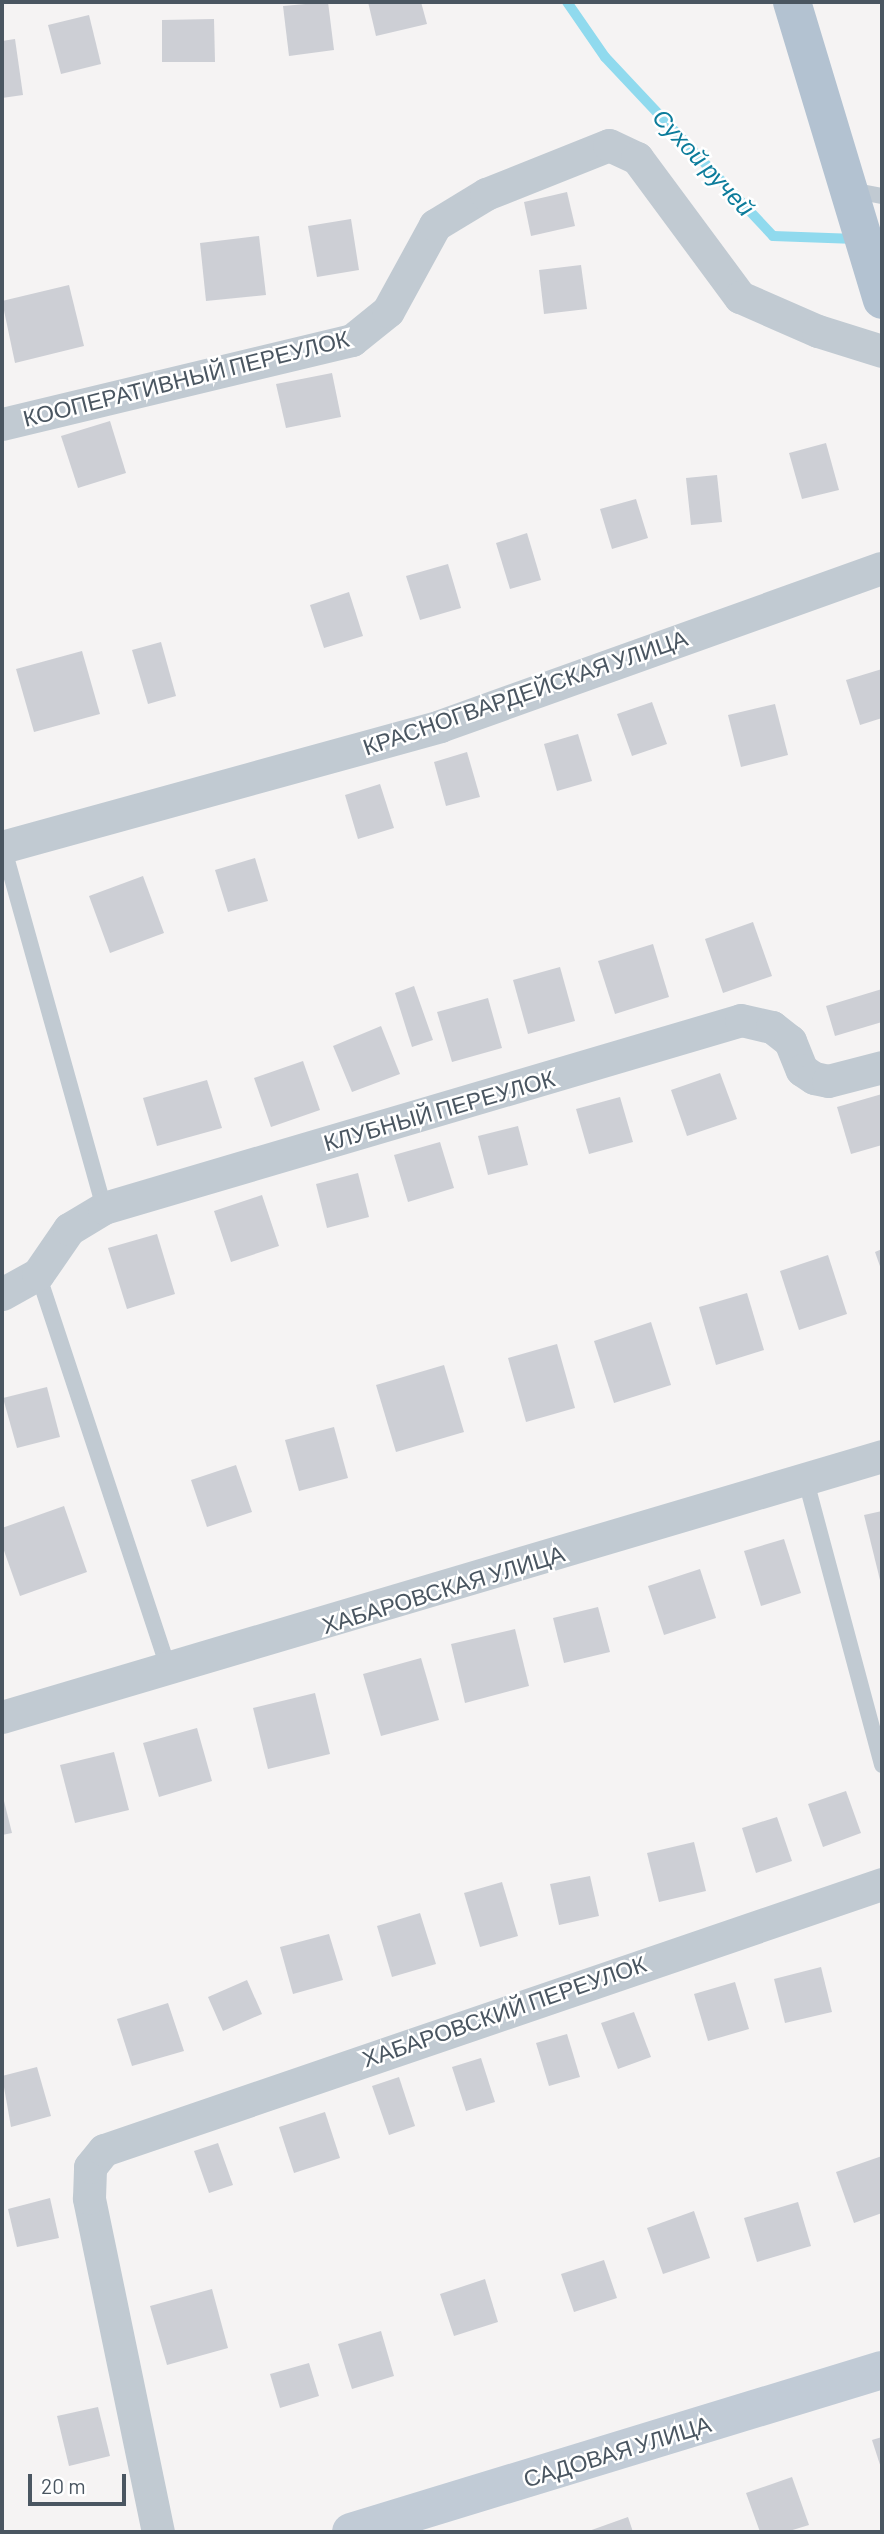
<!DOCTYPE html>
<html>
<head>
<meta charset="utf-8">
<style>
	body { margin:0 }
	#map { position:relative; width:884px; height:2534px; overflow:hidden; background:#f5f3f3; font-family:Barlow,sans-serif }
	div>[style] { position:absolute }
	.stream>* { height:10px; margin:-5px; padding:0 5px; transform-origin:5px; border-radius:5px; background:#90daee }
	.building>* { inset:0; background:#cdcfd5 }
	.lane>* { height:16px; margin:-8px; padding:0 8px; transform-origin:8px; border-radius:8px; background:#c1cad2 }
	.street>* { height:33px; margin:-16.5px; padding:0 16.5px; transform-origin:16.5px; border-radius:16.5px; background:#c1cad2 }
	.secondary>* { height:38px; margin:-19px; padding:0 19px; transform-origin:19px; border-radius:19px; background:#c1cbd6 }
	.primary>* { height:38px; margin:-19px; padding:0 19px; transform-origin:19px; border-radius:19px; background:#b3c2d1 }
	span { translate:-50% -50%; white-space:nowrap; text-align:center; line-height:1.15; -webkit-text-stroke:5px #fff; paint-order:stroke }
	.street-label { font-size:23px; color:#4a5661 }
	.water-label { font-size:24px; color:#0c7c9b; font-style:italic }
	.frame { position:absolute; inset:0; border:4px solid #4a5661; pointer-events:none }
	.scale { position:absolute; left:28px; top:2474px; width:98px; height:32px; box-sizing:border-box; border:4px solid #4a5661; border-top:0; padding-left:9px; font-size:21px; line-height:24px; white-space:nowrap; color:#4a5661; -webkit-text-stroke:5px #fff; paint-order:stroke }
</style>
</head>
<body>
<div id="map">
	<div class="stream">
		<div style="left:567px;top:2px;width:67px;rotate:55.4deg"></div>
		<div style="left:605px;top:57px;width:245px;rotate:46.8deg"></div>
		<div style="left:773px;top:236px;width:83px;rotate:2.1deg"></div>
	</div>
	<div class="building">
		<div style="clip-path:polygon(328px 2px,334px 50px,289px 56px,283px 6px)"></div>
		<div style="clip-path:polygon(368px 2px,421px 2px,427px 24px,376px 36px)"></div>
		<div style="clip-path:polygon(89px 15px,101px 64px,61px 74px,48px 25px)"></div>
		<div style="clip-path:polygon(214px 19px,215px 62px,162px 62px,162px 20px)"></div>
		<div style="clip-path:polygon(15px 39px,23px 95px,2px 98px,2px 41px)"></div>
		<div style="clip-path:polygon(567px 192px,575px 226px,531px 236px,524px 202px)"></div>
		<div style="clip-path:polygon(351px 219px,359px 270px,317px 277px,308px 226px)"></div>
		<div style="clip-path:polygon(259px 236px,266px 295px,206px 301px,200px 243px)"></div>
		<div style="clip-path:polygon(581px 265px,587px 309px,544px 314px,539px 270px)"></div>
		<div style="clip-path:polygon(69px 285px,84px 346px,15px 363px,2px 301px)"></div>
		<div style="clip-path:polygon(332px 373px,341px 417px,286px 428px,276px 384px)"></div>
		<div style="clip-path:polygon(110px 421px,126px 473px,78px 488px,61px 436px)"></div>
		<div style="clip-path:polygon(826px 443px,839px 490px,802px 499px,789px 453px)"></div>
		<div style="clip-path:polygon(717px 475px,722px 522px,691px 525px,686px 478px)"></div>
		<div style="clip-path:polygon(636px 499px,648px 538px,612px 549px,600px 509px)"></div>
		<div style="clip-path:polygon(527px 533px,541px 580px,510px 589px,496px 543px)"></div>
		<div style="clip-path:polygon(448px 564px,461px 608px,420px 620px,406px 576px)"></div>
		<div style="clip-path:polygon(349px 592px,363px 636px,324px 648px,310px 605px)"></div>
		<div style="clip-path:polygon(161px 642px,176px 696px,148px 704px,132px 650px)"></div>
		<div style="clip-path:polygon(82px 651px,100px 714px,34px 732px,16px 669px)"></div>
		<div style="clip-path:polygon(882px 669px,882px 718px,860px 725px,846px 680px)"></div>
		<div style="clip-path:polygon(652px 702px,667px 744px,632px 756px,617px 714px)"></div>
		<div style="clip-path:polygon(775px 704px,788px 755px,741px 767px,728px 715px)"></div>
		<div style="clip-path:polygon(578px 734px,592px 781px,557px 791px,544px 744px)"></div>
		<div style="clip-path:polygon(467px 752px,480px 797px,446px 806px,434px 762px)"></div>
		<div style="clip-path:polygon(380px 784px,394px 828px,358px 839px,345px 795px)"></div>
		<div style="clip-path:polygon(255px 858px,268px 901px,228px 912px,215px 870px)"></div>
		<div style="clip-path:polygon(143px 876px,164px 933px,110px 953px,89px 896px)"></div>
		<div style="clip-path:polygon(753px 922px,772px 976px,723px 993px,705px 939px)"></div>
		<div style="clip-path:polygon(653px 944px,669px 997px,615px 1014px,598px 961px)"></div>
		<div style="clip-path:polygon(560px 967px,575px 1021px,528px 1034px,513px 980px)"></div>
		<div style="clip-path:polygon(414px 986px,433px 1040px,412px 1047px,395px 993px)"></div>
		<div style="clip-path:polygon(882px 989px,882px 1022px,835px 1036px,826px 1006px)"></div>
		<div style="clip-path:polygon(488px 998px,502px 1048px,452px 1062px,437px 1012px)"></div>
		<div style="clip-path:polygon(381px 1026px,400px 1074px,352px 1092px,333px 1046px)"></div>
		<div style="clip-path:polygon(303px 1061px,320px 1110px,271px 1127px,254px 1078px)"></div>
		<div style="clip-path:polygon(720px 1073px,737px 1119px,687px 1136px,671px 1090px)"></div>
		<div style="clip-path:polygon(207px 1080px,222px 1128px,157px 1146px,143px 1098px)"></div>
		<div style="clip-path:polygon(882px 1094px,882px 1145px,851px 1154px,837px 1107px)"></div>
		<div style="clip-path:polygon(620px 1097px,633px 1142px,589px 1154px,576px 1109px)"></div>
		<div style="clip-path:polygon(518px 1126px,528px 1165px,488px 1175px,478px 1136px)"></div>
		<div style="clip-path:polygon(440px 1142px,454px 1188px,408px 1202px,394px 1155px)"></div>
		<div style="clip-path:polygon(358px 1173px,369px 1217px,327px 1228px,316px 1184px)"></div>
		<div style="clip-path:polygon(262px 1195px,279px 1246px,231px 1262px,214px 1211px)"></div>
		<div style="clip-path:polygon(157px 1234px,175px 1294px,127px 1309px,108px 1248px)"></div>
		<div style="clip-path:polygon(882px 1249px,882px 1272px,875px 1252px)"></div>
		<div style="clip-path:polygon(828px 1255px,847px 1314px,799px 1330px,780px 1271px)"></div>
		<div style="clip-path:polygon(747px 1293px,764px 1350px,716px 1365px,699px 1307px)"></div>
		<div style="clip-path:polygon(651px 1322px,671px 1385px,614px 1403px,594px 1341px)"></div>
		<div style="clip-path:polygon(557px 1344px,575px 1408px,526px 1422px,508px 1358px)"></div>
		<div style="clip-path:polygon(444px 1365px,464px 1432px,396px 1452px,376px 1385px)"></div>
		<div style="clip-path:polygon(47px 1387px,60px 1437px,17px 1448px,3px 1398px)"></div>
		<div style="clip-path:polygon(334px 1427px,348px 1478px,299px 1491px,285px 1440px)"></div>
		<div style="clip-path:polygon(236px 1465px,252px 1512px,207px 1527px,191px 1480px)"></div>
		<div style="clip-path:polygon(64px 1506px,87px 1572px,20px 1596px,2px 1545px,2px 1528px)"></div>
		<div style="clip-path:polygon(882px 1511px,882px 1584px,881px 1584px,864px 1515px)"></div>
		<div style="clip-path:polygon(784px 1539px,801px 1593px,761px 1606px,744px 1551px)"></div>
		<div style="clip-path:polygon(700px 1569px,716px 1618px,664px 1635px,648px 1586px)"></div>
		<div style="clip-path:polygon(598px 1607px,610px 1652px,564px 1663px,553px 1618px)"></div>
		<div style="clip-path:polygon(515px 1629px,529px 1686px,465px 1703px,451px 1644px)"></div>
		<div style="clip-path:polygon(421px 1658px,439px 1720px,381px 1736px,363px 1674px)"></div>
		<div style="clip-path:polygon(315px 1693px,330px 1754px,268px 1769px,253px 1708px)"></div>
		<div style="clip-path:polygon(197px 1728px,212px 1781px,159px 1797px,143px 1743px)"></div>
		<div style="clip-path:polygon(114px 1752px,129px 1810px,75px 1823px,60px 1765px)"></div>
		<div style="clip-path:polygon(846px 1791px,861px 1833px,823px 1847px,808px 1804px)"></div>
		<div style="clip-path:polygon(2px 1793px,12px 1833px,2px 1835px)"></div>
		<div style="clip-path:polygon(777px 1817px,792px 1861px,756px 1873px,742px 1828px)"></div>
		<div style="clip-path:polygon(694px 1842px,706px 1891px,659px 1902px,647px 1853px)"></div>
		<div style="clip-path:polygon(590px 1876px,599px 1916px,559px 1925px,550px 1884px)"></div>
		<div style="clip-path:polygon(502px 1882px,518px 1936px,480px 1947px,464px 1893px)"></div>
		<div style="clip-path:polygon(420px 1913px,436px 1964px,392px 1977px,377px 1926px)"></div>
		<div style="clip-path:polygon(329px 1934px,343px 1980px,293px 1994px,280px 1947px)"></div>
		<div style="clip-path:polygon(821px 1967px,832px 2012px,785px 2023px,774px 1979px)"></div>
		<div style="clip-path:polygon(247px 1980px,262px 2014px,223px 2031px,208px 1997px)"></div>
		<div style="clip-path:polygon(735px 1982px,749px 2029px,708px 2041px,694px 1994px)"></div>
		<div style="clip-path:polygon(168px 2003px,184px 2051px,132px 2066px,117px 2019px)"></div>
		<div style="clip-path:polygon(634px 2012px,651px 2057px,618px 2069px,601px 2023px)"></div>
		<div style="clip-path:polygon(567px 2034px,580px 2077px,549px 2086px,536px 2043px)"></div>
		<div style="clip-path:polygon(481px 2058px,495px 2102px,466px 2111px,452px 2067px)"></div>
		<div style="clip-path:polygon(37px 2067px,51px 2116px,11px 2127px,2px 2076px)"></div>
		<div style="clip-path:polygon(399px 2077px,415px 2126px,389px 2135px,372px 2086px)"></div>
		<div style="clip-path:polygon(325px 2112px,340px 2158px,294px 2173px,279px 2127px)"></div>
		<div style="clip-path:polygon(218px 2143px,233px 2185px,209px 2193px,194px 2151px)"></div>
		<div style="clip-path:polygon(882px 2156px,882px 2213px,854px 2223px,836px 2172px)"></div>
		<div style="clip-path:polygon(50px 2198px,59px 2238px,17px 2247px,8px 2209px)"></div>
		<div style="clip-path:polygon(798px 2202px,811px 2246px,757px 2262px,744px 2218px)"></div>
		<div style="clip-path:polygon(694px 2211px,710px 2258px,663px 2274px,647px 2228px)"></div>
		<div style="clip-path:polygon(604px 2260px,617px 2298px,574px 2312px,561px 2274px)"></div>
		<div style="clip-path:polygon(485px 2279px,498px 2322px,454px 2336px,440px 2294px)"></div>
		<div style="clip-path:polygon(212px 2289px,228px 2348px,167px 2365px,150px 2306px)"></div>
		<div style="clip-path:polygon(381px 2331px,394px 2376px,352px 2389px,338px 2344px)"></div>
		<div style="clip-path:polygon(309px 2363px,319px 2396px,280px 2408px,270px 2374px)"></div>
		<div style="clip-path:polygon(98px 2407px,110px 2456px,69px 2466px,57px 2416px)"></div>
		<div style="clip-path:polygon(882px 2437px,882px 2471px,872px 2440px)"></div>
		<div style="clip-path:polygon(792px 2477px,809px 2525px,786px 2532px,760px 2532px,746px 2493px)"></div>
		<div style="clip-path:polygon(628px 2517px,633px 2532px,586px 2532px)"></div>
	</div>
	<div class="lane">
		<div style="left:851px;top:190px;width:32px;rotate:11deg"></div>
		<div style="left:3px;top:846px;width:376px;rotate:74.4deg"></div>
		<div style="left:38px;top:1274px;width:417px;rotate:71.7deg"></div>
		<div style="left:806px;top:1481px;width:294px;rotate:75deg"></div>
	</div>
	<div class="street">
		<div style="left:2px;top:424px;width:360px;rotate:-13.5deg"></div>
		<div style="left:352px;top:340px;width:46px;rotate:-38.9deg"></div>
		<div style="left:388px;top:311px;width:98px;rotate:-61.3deg"></div>
		<div style="left:435px;top:225px;width:60px;rotate:-31.3deg"></div>
		<div style="left:486px;top:194px;width:132px;rotate:-21.7deg"></div>
		<div style="left:609px;top:145px;width:31px;rotate:25deg"></div>
		<div style="left:637px;top:158px;width:173px;rotate:53.5deg"></div>
		<div style="left:740px;top:297px;width:85px;rotate:23.6deg"></div>
		<div style="left:818px;top:331px;width:67px;rotate:17.4deg"></div>
		<div style="left:2px;top:847px;width:454px;rotate:-15.4deg"></div>
		<div style="left:440px;top:726px;width:469px;rotate:-19.7deg"></div>
		<div style="left:2px;top:1294px;width:41px;rotate:-29.1deg"></div>
		<div style="left:38px;top:1274px;width:55px;rotate:-55.4deg"></div>
		<div style="left:69px;top:1229px;width:41px;rotate:-31deg"></div>
		<div style="left:104px;top:1208px;width:664px;rotate:-16.44deg"></div>
		<div style="left:741px;top:1020px;width:32px;rotate:13deg"></div>
		<div style="left:772px;top:1027px;width:23px;rotate:38deg"></div>
		<div style="left:790px;top:1041px;width:31px;rotate:68deg"></div>
		<div style="left:802px;top:1070px;width:14px;rotate:34deg"></div>
		<div style="left:814px;top:1078px;width:14px;rotate:12deg"></div>
		<div style="left:828px;top:1081px;width:56px;rotate:-14.5deg"></div>
		<div style="left:2px;top:1717px;width:918px;rotate:-16.52deg"></div>
		<div style="left:158px;top:2532px;width:341px;rotate:-101.7deg"></div>
		<div style="left:89px;top:2198px;width:31px;rotate:-88deg"></div>
		<div style="left:90px;top:2167px;width:22px;rotate:-51deg"></div>
		<div style="left:104px;top:2150px;width:822px;rotate:-18.88deg"></div>
	</div>
	<div class="secondary">
		<div style="left:351px;top:2532px;width:555px;rotate:-16.97deg"></div>
	</div>
	<div class="primary">
		<div style="left:792px;top:2px;width:311px;rotate:73.2deg"></div>
	</div>
	<div class="street-label">
		<span style="left:186px;top:378px;rotate:-14deg">КООПЕРАТИВНЫЙ ПЕРЕУЛОК</span>
		<span style="left:525px;top:692px;rotate:-19deg">КРАСНОГВАРДЕЙСКАЯ УЛИЦА</span>
		<span style="left:439px;top:1110px;rotate:-16deg">КЛУБНЫЙ ПЕРЕУЛОК</span>
		<span style="left:443px;top:1589px;rotate:-17deg">ХАБАРОВСКАЯ УЛИЦА</span>
		<span style="left:504px;top:2011px;rotate:-19deg">ХАБАРОВСКИЙ ПЕРЕУЛОК</span>
		<span style="left:617px;top:2451px;rotate:-17deg">САДОВАЯ УЛИЦА</span>
	</div>
	<div class="water-label">
		<span style="left:704px;top:162px;rotate:47deg">Сухой ручей</span>
	</div>
	<div class="frame"></div>
	<div class="scale">20 m</div>
</div>
</body>
</html>
